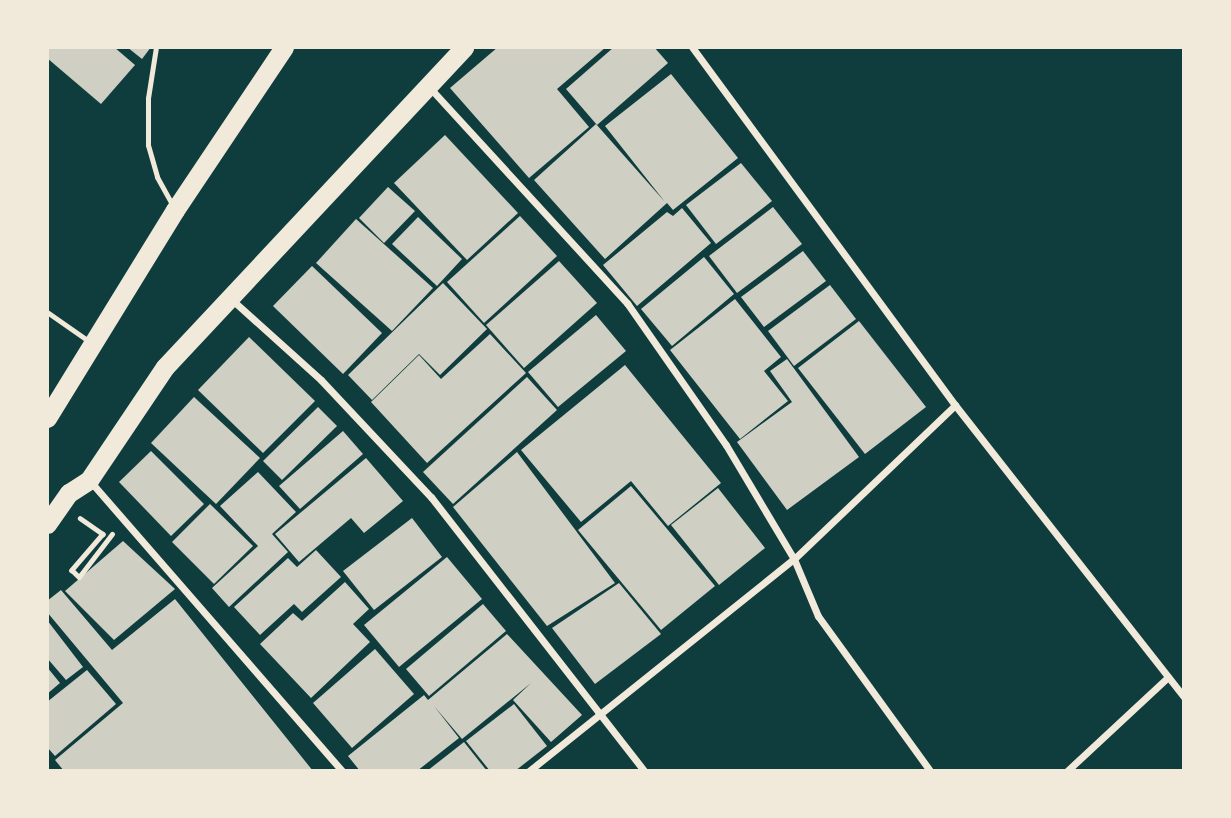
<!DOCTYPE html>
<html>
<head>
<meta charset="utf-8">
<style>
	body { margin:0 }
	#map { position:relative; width:1231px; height:818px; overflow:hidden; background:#0f3d3e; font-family:"Work Sans",sans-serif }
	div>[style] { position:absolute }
	.building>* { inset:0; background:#cfcfc3 }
	.path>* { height:4.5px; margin:-2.25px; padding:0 2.25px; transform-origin:2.25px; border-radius:2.25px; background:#f1e9da }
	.service>* { height:5px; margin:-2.5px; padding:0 2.5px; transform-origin:2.5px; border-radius:2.5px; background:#f1e9da }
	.minor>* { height:7px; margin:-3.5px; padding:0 3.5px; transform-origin:3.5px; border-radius:3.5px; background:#f1e9da }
	.trunk>* { height:19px; margin:-9.5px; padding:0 9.5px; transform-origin:9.5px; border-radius:9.5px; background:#f1e9da }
	span { translate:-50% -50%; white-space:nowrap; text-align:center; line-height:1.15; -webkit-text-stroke:5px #f1e9da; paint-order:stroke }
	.frame { position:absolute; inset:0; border:49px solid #f1e9da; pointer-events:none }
</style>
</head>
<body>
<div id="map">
	<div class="building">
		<div style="clip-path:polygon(47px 47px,114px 47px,135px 65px,101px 104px,47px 58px)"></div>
		<div style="clip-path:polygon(127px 47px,151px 47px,142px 59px)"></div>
		<div style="clip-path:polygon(498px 47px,606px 47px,557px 89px,589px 127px,529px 178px,450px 88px)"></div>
		<div style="clip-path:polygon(614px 47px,654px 47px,668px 63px,597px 125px,566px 89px)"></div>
		<div style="clip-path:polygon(671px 74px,738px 158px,673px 210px,667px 203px,605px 259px,534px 180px,596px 124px,665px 202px,605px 126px)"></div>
		<div style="clip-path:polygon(445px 135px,518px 213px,467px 260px,394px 183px)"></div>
		<div style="clip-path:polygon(741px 163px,772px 201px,716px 244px,686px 205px)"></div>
		<div style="clip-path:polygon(388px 187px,415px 211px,384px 243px,359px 218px)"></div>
		<div style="clip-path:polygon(773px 207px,802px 244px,737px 293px,709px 256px)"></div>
		<div style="clip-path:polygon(682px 208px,711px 243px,637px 306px,603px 265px,667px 212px,673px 216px)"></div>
		<div style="clip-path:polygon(520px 216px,557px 256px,484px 323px,447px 282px)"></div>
		<div style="clip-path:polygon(418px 217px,462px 259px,437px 286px,392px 244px)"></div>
		<div style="clip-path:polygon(356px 219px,433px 288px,392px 331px,316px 263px)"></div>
		<div style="clip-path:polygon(803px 251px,826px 281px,764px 327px,741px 297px)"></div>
		<div style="clip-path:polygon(704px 257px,734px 294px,672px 346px,641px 309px)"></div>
		<div style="clip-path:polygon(559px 261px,597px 303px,524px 368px,486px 325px)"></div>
		<div style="clip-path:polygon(312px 266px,382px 333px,343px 374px,273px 306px)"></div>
		<div style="clip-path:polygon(443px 283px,487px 329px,440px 375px,419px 354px,372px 400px,348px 375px)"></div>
		<div style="clip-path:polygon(830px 285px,856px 319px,794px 366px,768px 331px)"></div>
		<div style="clip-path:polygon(735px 299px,781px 357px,764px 371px,788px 401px,740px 439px,670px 350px)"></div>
		<div style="clip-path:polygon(596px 315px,626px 351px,558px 407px,528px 372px)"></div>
		<div style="clip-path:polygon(859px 321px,926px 407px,865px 454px,798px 368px)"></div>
		<div style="clip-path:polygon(490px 334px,526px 373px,427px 463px,371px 402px,419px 355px,441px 379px)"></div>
		<div style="clip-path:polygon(249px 337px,315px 401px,263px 453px,198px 390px)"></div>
		<div style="clip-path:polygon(787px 359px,859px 457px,787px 510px,737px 442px,792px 402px,770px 371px)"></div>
		<div style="clip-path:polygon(625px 365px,721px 483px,668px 526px,631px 481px,581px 522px,521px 450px)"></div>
		<div style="clip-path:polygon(527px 377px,557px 410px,453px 504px,423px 472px)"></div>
		<div style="clip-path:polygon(194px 397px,260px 458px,216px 504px,151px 443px)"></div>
		<div style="clip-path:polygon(318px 407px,337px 426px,282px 480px,263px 461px)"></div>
		<div style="clip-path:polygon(343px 431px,363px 454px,300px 509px,279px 486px)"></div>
		<div style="clip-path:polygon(151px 451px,204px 504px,171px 536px,119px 482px)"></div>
		<div style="clip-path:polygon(517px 452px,615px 583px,547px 626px,453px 507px)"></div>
		<div style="clip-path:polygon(366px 458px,403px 501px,364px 533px,351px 518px,299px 562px,275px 534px)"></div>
		<div style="clip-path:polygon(258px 472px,296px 512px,272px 534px,288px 552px,229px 607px,212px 588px,258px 546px,220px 506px)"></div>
		<div style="clip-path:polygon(631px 486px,715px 586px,661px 630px,578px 530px)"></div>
		<div style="clip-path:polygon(718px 488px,765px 548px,719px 585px,671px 525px)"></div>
		<div style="clip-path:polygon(210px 504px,253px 546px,214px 584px,172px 542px)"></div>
		<div style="clip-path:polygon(412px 518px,442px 557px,374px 610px,343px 571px)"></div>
		<div style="clip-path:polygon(123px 541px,175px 589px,114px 640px,65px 591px)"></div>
		<div style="clip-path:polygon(316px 550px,341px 577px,302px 612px,294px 604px,260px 635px,234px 607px,288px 558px,297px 567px)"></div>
		<div style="clip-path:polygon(447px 557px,482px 599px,399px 667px,364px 625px)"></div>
		<div style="clip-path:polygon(345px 582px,369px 609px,353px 624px,370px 642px,311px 698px,260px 644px,293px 613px,302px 621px)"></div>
		<div style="clip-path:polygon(619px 583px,661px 634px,595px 684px,552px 628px)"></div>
		<div style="clip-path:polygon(61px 590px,112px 650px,175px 599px,313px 771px,64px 771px,55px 760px,123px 703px,47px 612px,47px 601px)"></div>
		<div style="clip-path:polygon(483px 604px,506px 631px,429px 696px,406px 669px)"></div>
		<div style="clip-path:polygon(47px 620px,83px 667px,66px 680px,47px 658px)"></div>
		<div style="clip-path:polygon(507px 634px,582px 715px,551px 742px,513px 700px,531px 683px,462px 739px,434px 706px,459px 738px,417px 771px,360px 771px,348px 756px,424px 695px,428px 700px)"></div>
		<div style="clip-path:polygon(375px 649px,414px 694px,352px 748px,313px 703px)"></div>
		<div style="clip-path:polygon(47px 667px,60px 683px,47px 694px)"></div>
		<div style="clip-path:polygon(87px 670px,116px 704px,55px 756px,47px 747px,47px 702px)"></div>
		<div style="clip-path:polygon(514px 704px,547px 746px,515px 771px,490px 771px,466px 741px)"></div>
		<div style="clip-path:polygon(464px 742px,487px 771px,427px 771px)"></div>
	</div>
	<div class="path">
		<div style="left:80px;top:518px;width:28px;rotate:35deg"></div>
		<div style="left:103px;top:534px;width:48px;rotate:130.7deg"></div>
		<div style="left:72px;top:570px;width:10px;rotate:45deg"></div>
		<div style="left:79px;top:577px;width:54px;rotate:-52.5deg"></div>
	</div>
	<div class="service">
		<div style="left:156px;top:47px;width:52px;rotate:98.9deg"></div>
		<div style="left:148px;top:98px;width:47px;rotate:90deg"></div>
		<div style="left:148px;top:145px;width:33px;rotate:74deg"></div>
		<div style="left:157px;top:177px;width:33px;rotate:61deg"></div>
		<div style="left:47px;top:312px;width:52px;rotate:34.9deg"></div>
	</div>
	<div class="minor">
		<div style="left:692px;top:47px;width:444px;rotate:53.7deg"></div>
		<div style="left:955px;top:405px;width:371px;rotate:51.9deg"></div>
		<div style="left:430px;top:88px;width:292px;rotate:47.5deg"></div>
		<div style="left:627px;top:303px;width:173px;rotate:55.1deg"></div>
		<div style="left:726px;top:445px;width:133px;rotate:59.2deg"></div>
		<div style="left:794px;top:559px;width:62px;rotate:67.2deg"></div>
		<div style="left:818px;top:616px;width:191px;rotate:54.1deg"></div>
		<div style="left:230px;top:298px;width:122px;rotate:42deg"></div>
		<div style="left:321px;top:380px;width:161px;rotate:46.8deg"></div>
		<div style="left:431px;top:497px;width:347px;rotate:52.1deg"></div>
		<div style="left:90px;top:481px;width:384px;rotate:49deg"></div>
		<div style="left:529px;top:771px;width:339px;rotate:-38.7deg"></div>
		<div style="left:794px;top:559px;width:223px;rotate:-43.7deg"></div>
		<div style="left:1067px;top:771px;width:138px;rotate:-42.9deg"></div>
	</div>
	<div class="trunk">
		<div style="left:47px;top:418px;width:244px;rotate:-58.4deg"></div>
		<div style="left:175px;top:210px;width:196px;rotate:-56.2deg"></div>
		<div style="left:47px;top:524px;width:38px;rotate:-55deg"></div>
		<div style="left:69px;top:493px;width:24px;rotate:-33deg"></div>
		<div style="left:89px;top:480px;width:136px;rotate:-56.1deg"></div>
		<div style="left:165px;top:367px;width:438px;rotate:-46.9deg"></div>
	</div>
	<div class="frame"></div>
</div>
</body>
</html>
